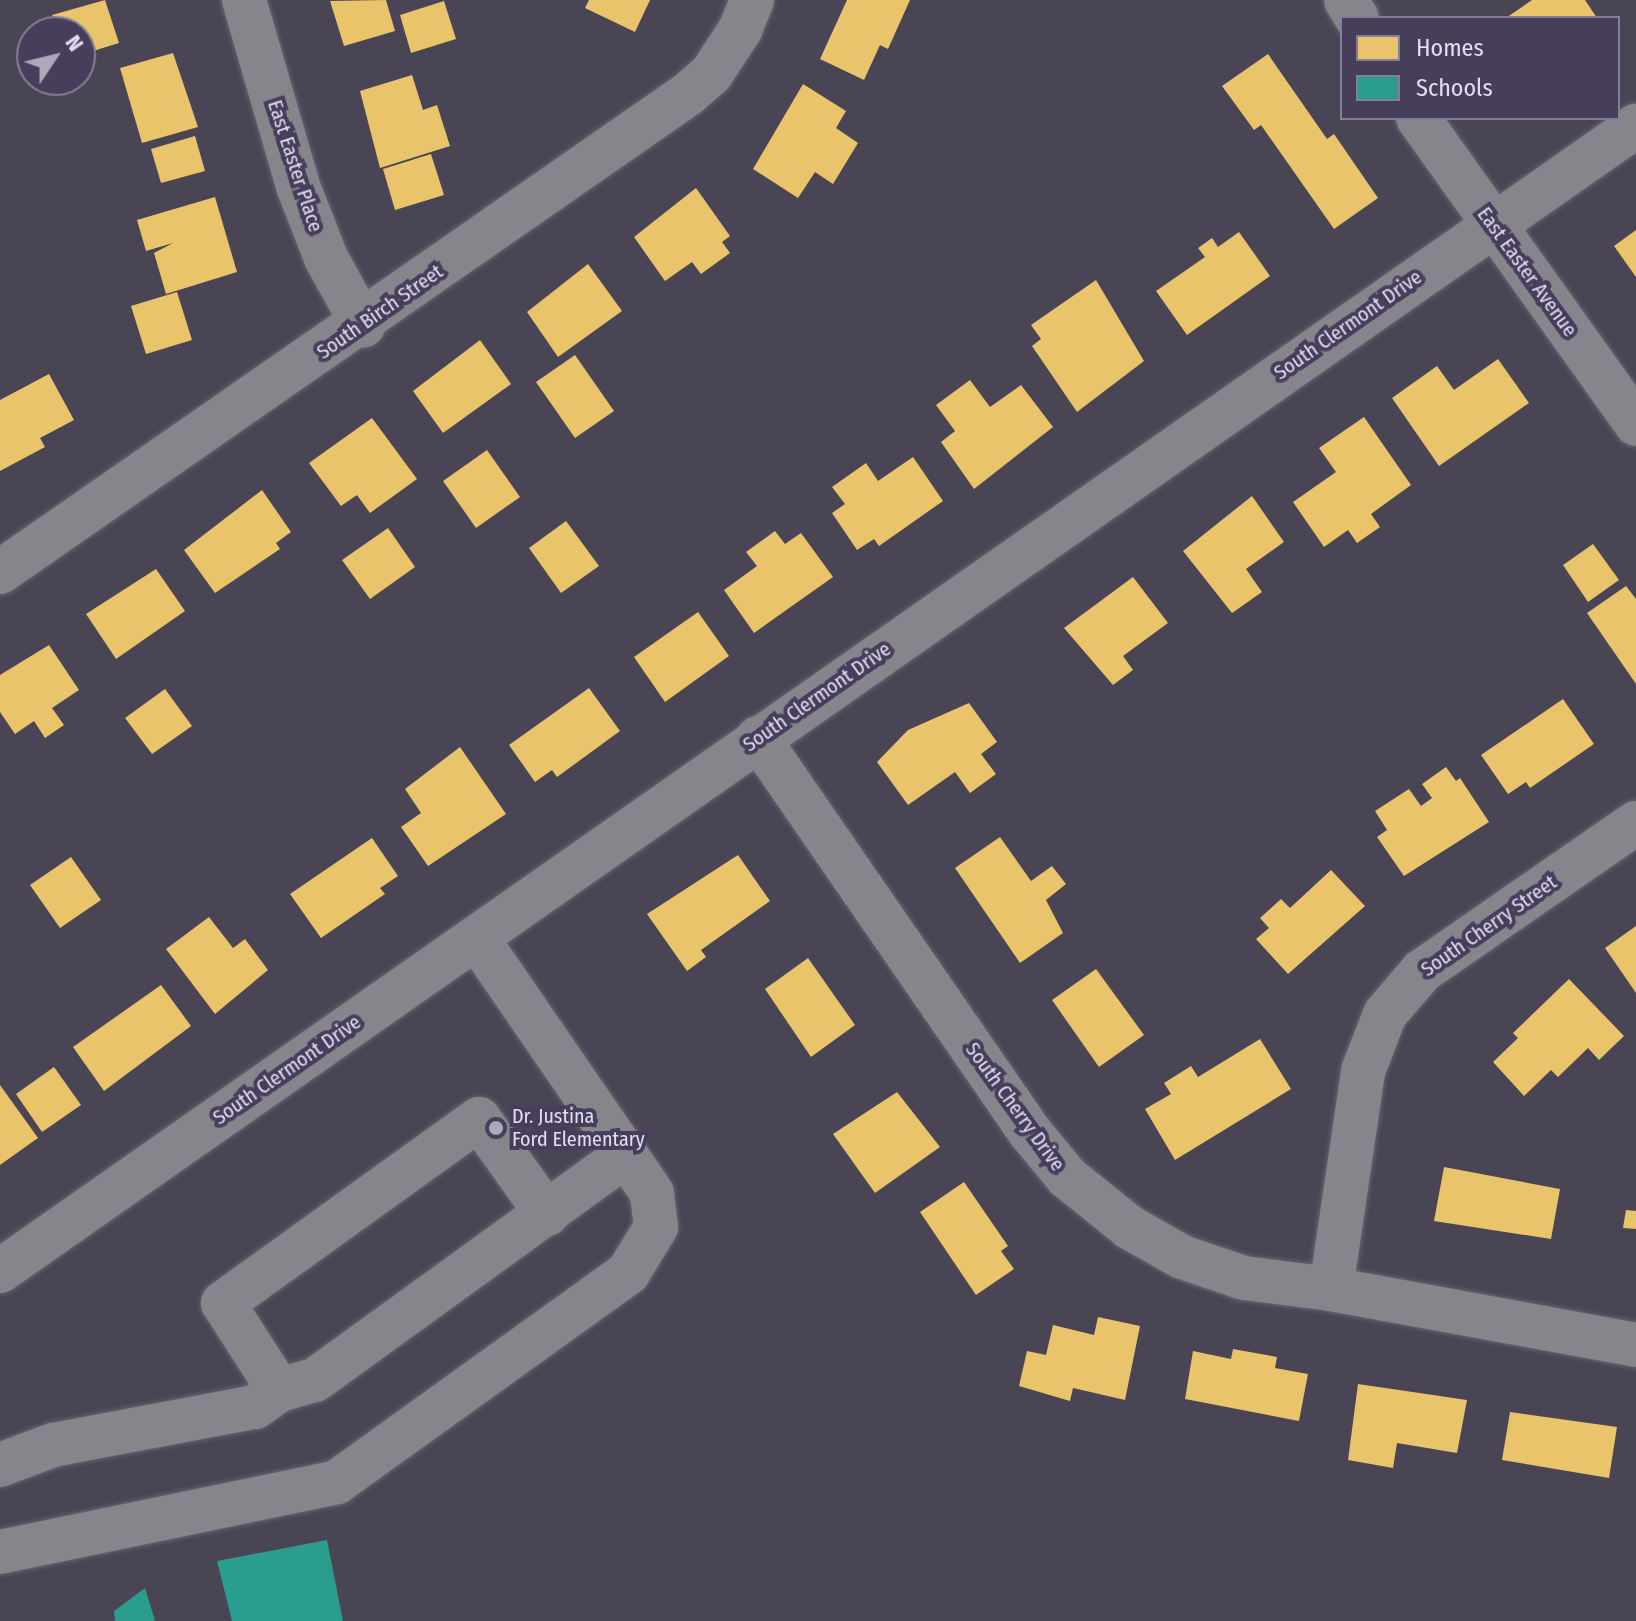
<!DOCTYPE html>
<html>
<head>
<meta charset="utf-8">
<style>
	body { margin:0 }
	#map { position:relative; width:1636px; height:1621px; overflow:hidden; background:#4a4555; font-family:"Fira Sans Condensed",sans-serif }
	div>[style] { position:absolute }
	.homes>* { inset:0; background:#e9c46a }
	.schools>* { inset:0; background:#2a9d8f }
	.roads { filter:drop-shadow(0 0 2px #66626f) drop-shadow(0 0 2px #66626f) }
	.minor>* { height:44px; margin:-22px; padding:0 22px; transform-origin:22px; border-radius:22px; background:#86858b }
	.dots>* { width:22px; height:22px; translate:-50% -50%; box-sizing:border-box; border:4px solid #473e5c; border-radius:50% }
	span { translate:-50% -50%; white-space:nowrap; text-align:center; line-height:1.15; -webkit-text-stroke:8px #473e5c; paint-order:stroke }
	.street-label { font-size:20px; color:#e2def1 }
	.poi-label { font-size:20px; color:#e2def1 }
	.left { translate:0 -50%; text-align:left }
	.legend { position:absolute; left:1340px; top:16px; width:280px; height:104px; box-sizing:border-box; background:#473e5c; border:2px solid #857e98; margin:0; padding:10px 14px; list-style:none; font-size:24px; color:#e2def1 }
	.legend li { display:flex; align-items:center; gap:16px; height:40px }
	.legend b { width:40px; border:2px solid #857e98 }
	.north { position:absolute; left:16px; top:16px; width:80px; height:80px; box-sizing:border-box; background:#473e5c; border:2px solid #857e98; border-radius:50%; rotate:55deg; font-size:22px; font-weight:700; line-height:32px; text-align:center; color:#e2def1 }
	.north::after { content:''; display:block; margin:auto; width:28px; height:36px; background:#ada8ba; clip-path:polygon(50% 0,100% 100%,50% 72%,0 100%) }
</style>
</head>
<body>
<div id="map">
	<div class="homes">
		<div style="clip-path:polygon(105px 0,119px 43px,80px 55px,80px 32px,57px 32px,52px 15px)"></div>
		<div style="clip-path:polygon(386px 0,395px 31px,344px 46px,330px 1px)"></div>
		<div style="clip-path:polygon(589px 0,650px 0,635px 32px,585px 8px)"></div>
		<div style="clip-path:polygon(847px 0,910px 0,888px 49px,880px 45px,864px 80px,820px 59px)"></div>
		<div style="clip-path:polygon(1532px 0,1585px 0,1597px 18px,1506px 18px)"></div>
		<div style="clip-path:polygon(444px 1px,456px 39px,411px 53px,400px 15px)"></div>
		<div style="clip-path:polygon(173px 53px,198px 127px,142px 143px,120px 68px)"></div>
		<div style="clip-path:polygon(1268px 54px,1327px 139px,1334px 134px,1378px 198px,1334px 229px,1261px 125px,1254px 130px,1222px 86px)"></div>
		<div style="clip-path:polygon(412px 75px,423px 110px,437px 105px,450px 146px,380px 168px,360px 91px)"></div>
		<div style="clip-path:polygon(803px 84px,846px 111px,836px 128px,858px 143px,833px 184px,815px 172px,798px 198px,753px 169px)"></div>
		<div style="clip-path:polygon(195px 136px,205px 171px,161px 183px,151px 149px)"></div>
		<div style="clip-path:polygon(431px 154px,444px 195px,395px 210px,383px 169px)"></div>
		<div style="clip-path:polygon(696px 188px,730px 236px,722px 242px,730px 253px,701px 274px,692px 262px,665px 281px,634px 237px)"></div>
		<div style="clip-path:polygon(215px 197px,237px 272px,166px 294px,154px 253px,173px 243px,146px 251px,137px 220px)"></div>
		<div style="clip-path:polygon(1636px 230px,1636px 277px,1614px 246px)"></div>
		<div style="clip-path:polygon(1239px 232px,1270px 276px,1187px 335px,1156px 291px,1205px 257px,1198px 248px,1212px 238px,1218px 247px)"></div>
		<div style="clip-path:polygon(588px 264px,622px 311px,558px 357px,527px 312px)"></div>
		<div style="clip-path:polygon(1096px 280px,1144px 361px,1077px 412px,1032px 346px,1041px 339px,1031px 325px)"></div>
		<div style="clip-path:polygon(177px 292px,192px 340px,146px 354px,131px 306px)"></div>
		<div style="clip-path:polygon(480px 340px,511px 384px,443px 433px,413px 391px)"></div>
		<div style="clip-path:polygon(575px 355px,614px 411px,575px 438px,536px 382px)"></div>
		<div style="clip-path:polygon(1498px 359px,1529px 403px,1439px 466px,1392px 398px,1437px 366px,1454px 390px)"></div>
		<div style="clip-path:polygon(49px 374px,74px 420px,40px 438px,45px 447px,0 471px,0 400px)"></div>
		<div style="clip-path:polygon(970px 380px,990px 407px,1021px 385px,1053px 427px,974px 489px,941px 442px,955px 431px,936px 405px)"></div>
		<div style="clip-path:polygon(1364px 417px,1411px 485px,1371px 514px,1380px 527px,1357px 543px,1348px 530px,1324px 547px,1293px 502px,1336px 472px,1319px 448px)"></div>
		<div style="clip-path:polygon(372px 418px,417px 479px,370px 513px,357px 495px,341px 506px,309px 463px)"></div>
		<div style="clip-path:polygon(487px 450px,520px 497px,476px 528px,443px 481px)"></div>
		<div style="clip-path:polygon(913px 457px,943px 501px,879px 546px,874px 539px,857px 550px,832px 513px,845px 504px,832px 487px,866px 463px,878px 481px)"></div>
		<div style="clip-path:polygon(262px 490px,291px 532px,276px 543px,280px 549px,215px 593px,184px 550px)"></div>
		<div style="clip-path:polygon(1252px 496px,1284px 542px,1246px 569px,1262px 592px,1232px 613px,1183px 551px)"></div>
		<div style="clip-path:polygon(566px 521px,599px 566px,561px 593px,529px 548px)"></div>
		<div style="clip-path:polygon(388px 528px,415px 567px,370px 599px,342px 560px)"></div>
		<div style="clip-path:polygon(775px 531px,785px 544px,801px 533px,833px 577px,754px 633px,724px 590px,757px 566px,746px 552px)"></div>
		<div style="clip-path:polygon(1593px 544px,1619px 580px,1588px 602px,1563px 565px)"></div>
		<div style="clip-path:polygon(156px 569px,185px 611px,116px 659px,86px 614px)"></div>
		<div style="clip-path:polygon(1133px 577px,1168px 623px,1123px 656px,1133px 670px,1113px 685px,1064px 628px)"></div>
		<div style="clip-path:polygon(1626px 586px,1636px 599px,1636px 684px,1587px 613px)"></div>
		<div style="clip-path:polygon(698px 612px,729px 656px,665px 702px,634px 657px)"></div>
		<div style="clip-path:polygon(49px 645px,79px 690px,52px 708px,64px 725px,45px 738px,34px 721px,15px 734px,0 712px,0 675px)"></div>
		<div style="clip-path:polygon(589px 688px,620px 731px,557px 777px,552px 770px,535px 782px,509px 745px)"></div>
		<div style="clip-path:polygon(165px 689px,192px 726px,152px 754px,125px 718px)"></div>
		<div style="clip-path:polygon(1563px 699px,1594px 744px,1530px 788px,1526px 782px,1508px 794px,1481px 755px)"></div>
		<div style="clip-path:polygon(969px 703px,997px 742px,981px 754px,996px 774px,970px 793px,955px 772px,908px 805px,877px 762px,908px 730px)"></div>
		<div style="clip-path:polygon(460px 747px,506px 814px,428px 866px,401px 827px,421px 813px,405px 789px)"></div>
		<div style="clip-path:polygon(1446px 767px,1456px 781px,1460px 778px,1489px 822px,1404px 876px,1377px 837px,1387px 830px,1375px 811px,1409px 789px,1421px 806px,1432px 798px,1422px 784px)"></div>
		<div style="clip-path:polygon(1000px 837px,1031px 881px,1052px 866px,1066px 884px,1046px 900px,1063px 933px,1020px 963px,955px 868px)"></div>
		<div style="clip-path:polygon(372px 838px,398px 876px,380px 888px,385px 894px,321px 938px,290px 894px)"></div>
		<div style="clip-path:polygon(738px 855px,770px 901px,701px 950px,706px 957px,687px 971px,647px 914px)"></div>
		<div style="clip-path:polygon(71px 857px,101px 900px,60px 928px,30px 885px)"></div>
		<div style="clip-path:polygon(1331px 870px,1365px 906px,1288px 974px,1256px 939px,1269px 928px,1260px 918px,1281px 899px,1290px 908px)"></div>
		<div style="clip-path:polygon(209px 917px,233px 948px,245px 939px,268px 970px,215px 1014px,166px 949px)"></div>
		<div style="clip-path:polygon(1636px 926px,1636px 993px,1605px 948px)"></div>
		<div style="clip-path:polygon(808px 958px,855px 1025px,811px 1057px,765px 989px)"></div>
		<div style="clip-path:polygon(1096px 969px,1144px 1035px,1099px 1067px,1052px 1000px)"></div>
		<div style="clip-path:polygon(1569px 979px,1624px 1036px,1599px 1060px,1588px 1048px,1558px 1077px,1551px 1070px,1524px 1096px,1493px 1062px,1518px 1038px,1513px 1033px)"></div>
		<div style="clip-path:polygon(161px 985px,191px 1026px,104px 1091px,73px 1047px)"></div>
		<div style="clip-path:polygon(1260px 1039px,1291px 1089px,1175px 1160px,1145px 1109px,1171px 1094px,1164px 1083px,1191px 1066px,1198px 1077px)"></div>
		<div style="clip-path:polygon(54px 1067px,81px 1105px,42px 1132px,16px 1094px)"></div>
		<div style="clip-path:polygon(0 1085px,38px 1138px,0 1165px)"></div>
		<div style="clip-path:polygon(897px 1092px,940px 1147px,875px 1193px,833px 1134px)"></div>
		<div style="clip-path:polygon(1444px 1167px,1560px 1189px,1551px 1239px,1434px 1221px)"></div>
		<div style="clip-path:polygon(964px 1182px,1008px 1246px,1001px 1251px,1014px 1269px,976px 1295px,920px 1212px)"></div>
		<div style="clip-path:polygon(1626px 1210px,1636px 1211px,1636px 1229px,1623px 1228px)"></div>
		<div style="clip-path:polygon(1098px 1317px,1140px 1326px,1125px 1400px,1073px 1388px,1070px 1401px,1019px 1386px,1027px 1351px,1046px 1355px,1053px 1325px,1094px 1335px)"></div>
		<div style="clip-path:polygon(1233px 1349px,1277px 1357px,1275px 1368px,1308px 1374px,1299px 1421px,1185px 1399px,1193px 1351px,1231px 1359px)"></div>
		<div style="clip-path:polygon(1358px 1384px,1467px 1400px,1457px 1453px,1397px 1443px,1393px 1468px,1348px 1460px)"></div>
		<div style="clip-path:polygon(1510px 1412px,1617px 1427px,1609px 1478px,1502px 1460px)"></div>
	</div>
	<div class="schools">
		<div style="clip-path:polygon(327px 1540px,343px 1621px,232px 1621px,217px 1561px)"></div>
		<div style="clip-path:polygon(145px 1588px,155px 1621px,115px 1621px,114px 1611px)"></div>
	</div>
	<div class="roads">
		<div class="minor">
			<div style="left:244px;top:0;width:194px;rotate:73.8deg"></div>
			<div style="left:298px;top:186px;width:77px;rotate:68.7deg"></div>
			<div style="left:326px;top:258px;width:77px;rotate:61.1deg"></div>
			<div style="left:1346px;top:0;width:21px;rotate:59deg"></div>
			<div style="left:1418px;top:118px;width:376px;rotate:54.5deg"></div>
			<div style="left:0;top:572px;width:838px;rotate:-34.79deg"></div>
			<div style="left:688px;top:94px;width:30px;rotate:-41deg"></div>
			<div style="left:711px;top:74px;width:53px;rotate:-56.6deg"></div>
			<div style="left:740px;top:30px;width:32px;rotate:-68deg"></div>
			<div style="left:758px;top:738px;width:477px;rotate:55.4deg"></div>
			<div style="left:1029px;top:1131px;width:60px;rotate:50.4deg"></div>
			<div style="left:1067px;top:1177px;width:80px;rotate:38.9deg"></div>
			<div style="left:1129px;top:1227px;width:61px;rotate:29.5deg"></div>
			<div style="left:1182px;top:1257px;width:65px;rotate:18.7deg"></div>
			<div style="left:1244px;top:1278px;width:88px;rotate:7.2deg"></div>
			<div style="left:1331px;top:1289px;width:310px;rotate:10.4deg"></div>
			<div style="left:0;top:1271px;width:1997px;rotate:-34.99deg"></div>
			<div style="left:1331px;top:1289px;width:220px;rotate:-81.6deg"></div>
			<div style="left:1363px;top:1071px;width:61px;rotate:-68.9deg"></div>
			<div style="left:1385px;top:1014px;width:57px;rotate:-49.3deg"></div>
			<div style="left:1422px;top:971px;width:260px;rotate:-34.7deg"></div>
			<div style="left:279px;top:1390px;width:103px;rotate:-122.8deg"></div>
			<div style="left:223px;top:1303px;width:315px;rotate:-35.7deg"></div>
			<div style="left:479px;top:1119px;width:117px;rotate:54.4deg"></div>
			<div style="left:0;top:1465px;width:57px;rotate:-20.7deg"></div>
			<div style="left:53px;top:1445px;width:206px;rotate:-10.7deg"></div>
			<div style="left:255px;top:1407px;width:29px;rotate:-35deg"></div>
			<div style="left:279px;top:1390px;width:37px;rotate:-16deg"></div>
			<div style="left:315px;top:1380px;width:384px;rotate:-35.9deg"></div>
			<div style="left:0;top:1552px;width:344px;rotate:-11.7deg"></div>
			<div style="left:337px;top:1482px;width:358px;rotate:-35.7deg"></div>
			<div style="left:628px;top:1273px;width:54px;rotate:-58.7deg"></div>
			<div style="left:656px;top:1227px;width:34px;rotate:-97deg"></div>
			<div style="left:652px;top:1193px;width:309px;rotate:-124.5deg"></div>
		</div>
	</div>
	<div class="dots">
		<div style="left:496px;top:1128px;background:#ada8ba"></div>
	</div>
	<div class="street-label">
		<span style="left:295px;top:166px;rotate:72deg">East Easter Place</span>
		<span style="left:1527px;top:272px;rotate:54deg">East Easter Avenue</span>
		<span style="left:380px;top:312px;rotate:-35deg">South Birch Street</span>
		<span style="left:1348px;top:325px;rotate:-35deg">South Clermont Drive</span>
		<span style="left:817px;top:697px;rotate:-35deg">South Clermont Drive</span>
		<span style="left:1489px;top:926px;rotate:-35deg">South Cherry Street</span>
		<span style="left:287px;top:1070px;rotate:-35deg">South Clermont Drive</span>
		<span style="left:1015px;top:1107px;rotate:54deg">South Cherry Drive</span>
	</div>
	<div class="poi-label">
		<span class="left" style="left:512px;top:1128px">Dr. Justina<br>Ford Elementary</span>
	</div>
	<ul class="legend">
	<li><b style="height:22px;background:#e9c46a"></b>Homes</li>
	<li><b style="height:22px;background:#2a9d8f"></b>Schools</li>
	</ul>
	<div class="north">N</div>
</div>
</body>
</html>
